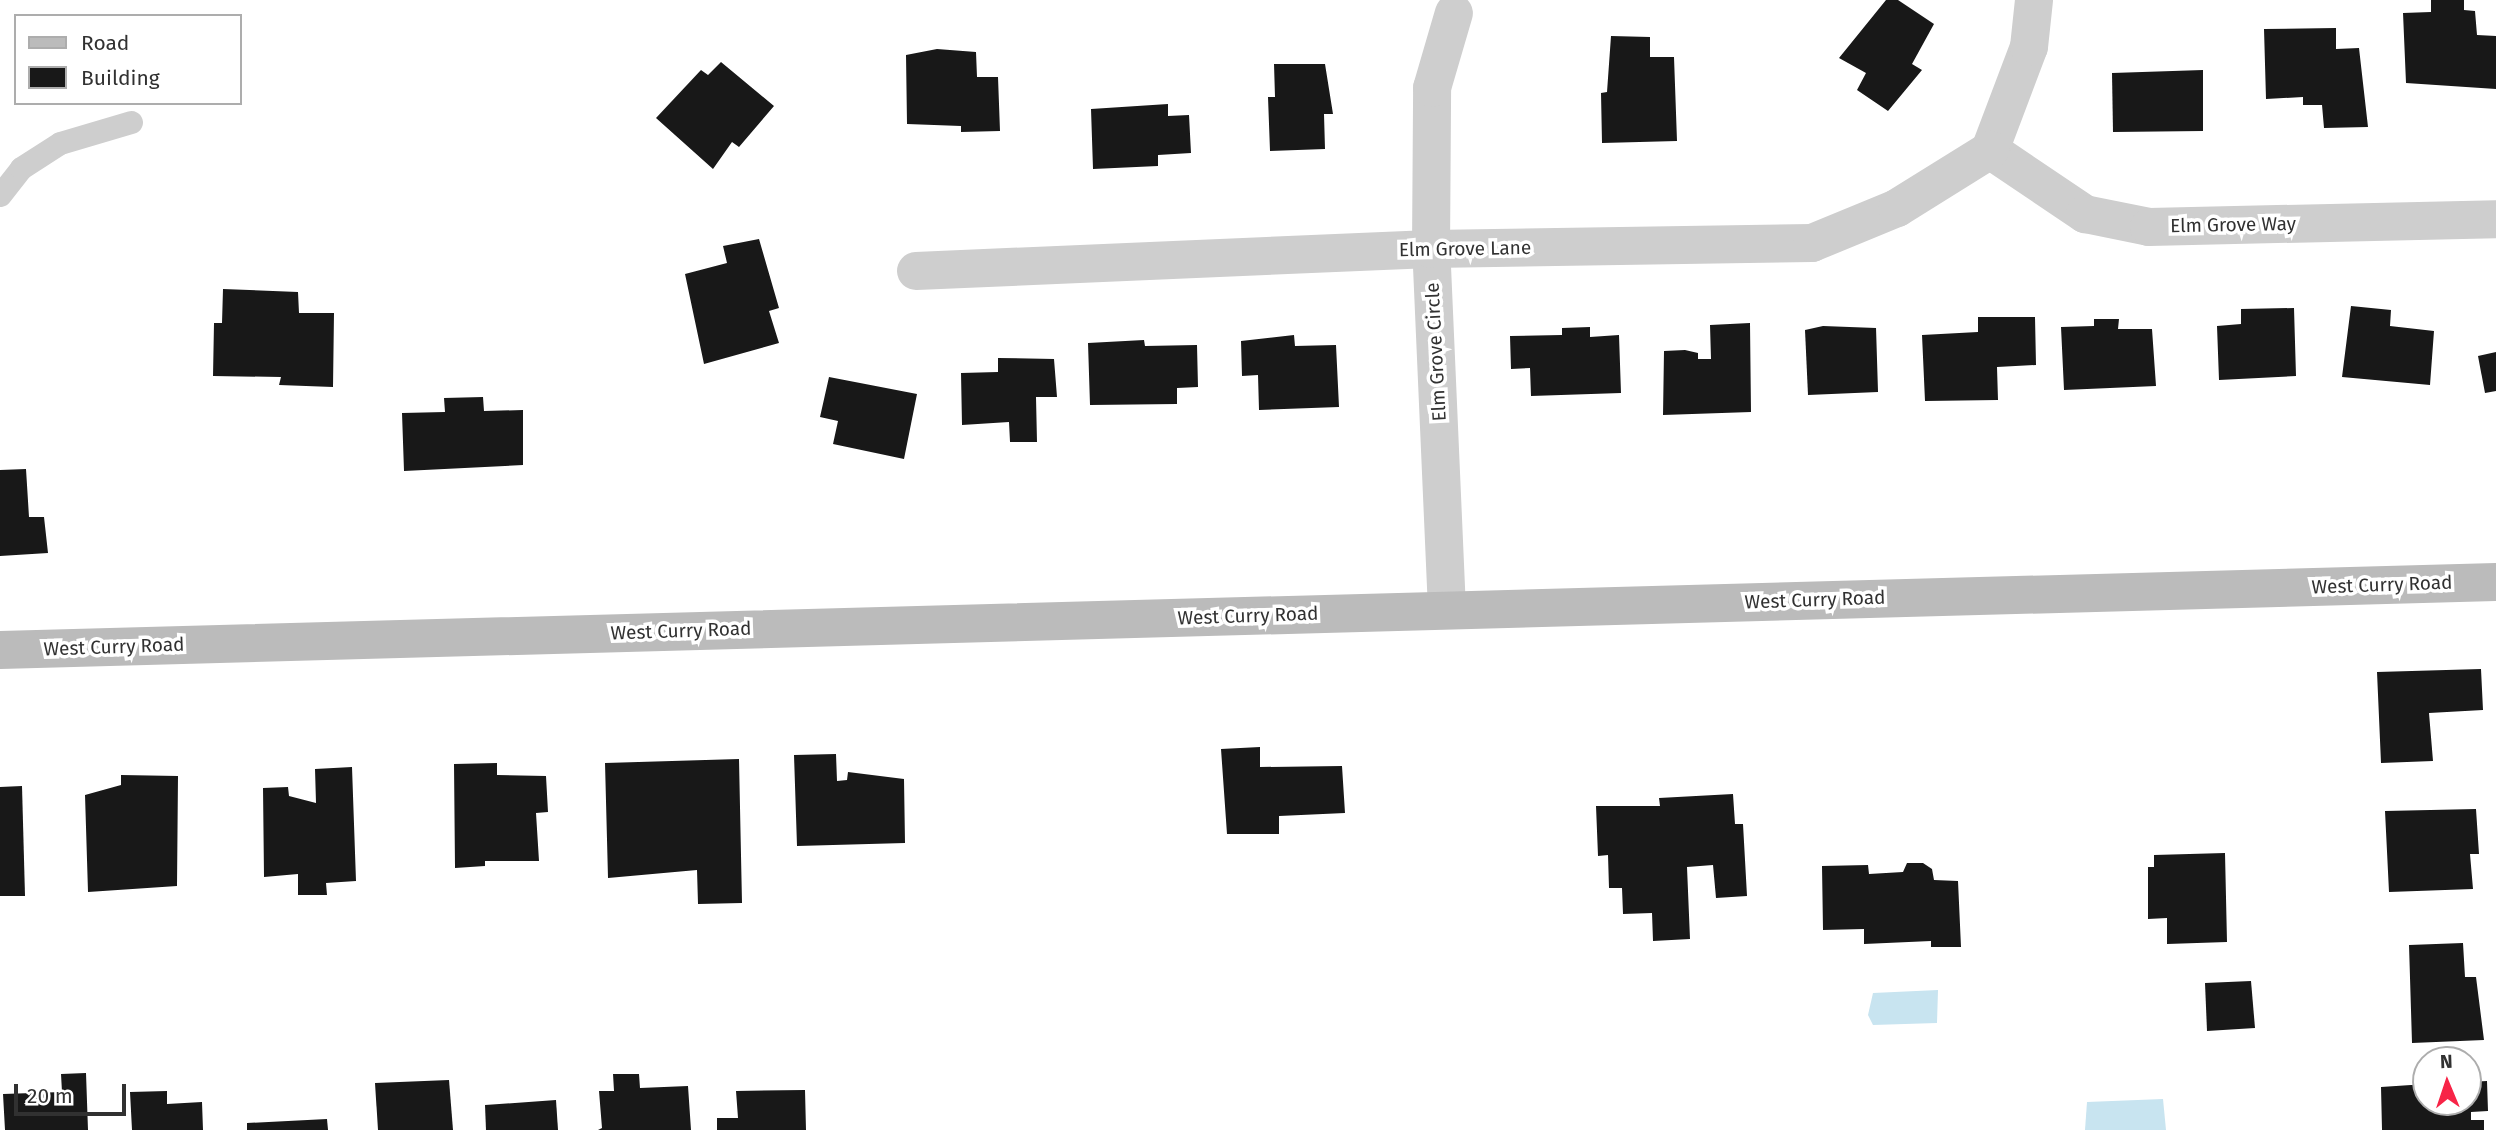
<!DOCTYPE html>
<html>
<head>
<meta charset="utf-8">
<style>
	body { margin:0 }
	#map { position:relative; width:2496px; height:1130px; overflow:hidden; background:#fff; font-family:"Fira Sans",sans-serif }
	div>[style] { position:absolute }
	.water>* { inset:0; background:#c8e4f0 }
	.building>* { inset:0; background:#181818 }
	.lane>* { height:23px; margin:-11.5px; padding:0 11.5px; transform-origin:11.5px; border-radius:11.5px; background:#cecece }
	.street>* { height:38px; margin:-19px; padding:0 19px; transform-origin:19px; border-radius:19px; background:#cecece }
	.secondary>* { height:38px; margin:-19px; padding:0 19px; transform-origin:19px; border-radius:19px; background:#bbb }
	span { translate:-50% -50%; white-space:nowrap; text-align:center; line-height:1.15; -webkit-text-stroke:7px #fff; paint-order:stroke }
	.street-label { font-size:19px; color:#313131 }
	.legend { position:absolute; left:14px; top:14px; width:228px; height:91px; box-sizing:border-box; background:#fff; border:2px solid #adadad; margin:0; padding:9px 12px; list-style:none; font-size:21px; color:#313131 }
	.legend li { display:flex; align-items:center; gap:14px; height:35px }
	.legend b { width:35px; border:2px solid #adadad }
	.north { position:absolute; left:2412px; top:1046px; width:70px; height:70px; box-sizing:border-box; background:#fff; border:2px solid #adadad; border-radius:50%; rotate:358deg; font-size:19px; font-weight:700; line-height:28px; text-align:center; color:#313131 }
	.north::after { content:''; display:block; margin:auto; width:24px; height:32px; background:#f72447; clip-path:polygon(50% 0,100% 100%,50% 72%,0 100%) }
	.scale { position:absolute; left:14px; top:1084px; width:112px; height:32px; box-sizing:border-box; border:4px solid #313131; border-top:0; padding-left:9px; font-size:21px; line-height:24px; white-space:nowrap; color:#313131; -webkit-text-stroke:5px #fff; paint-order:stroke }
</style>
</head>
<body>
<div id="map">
	<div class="water">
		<div style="clip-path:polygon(1938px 990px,1937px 1023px,1873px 1025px,1868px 1015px,1873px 993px)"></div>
		<div style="clip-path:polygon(2163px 1099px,2166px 1130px,2085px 1130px,2087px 1102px)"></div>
	</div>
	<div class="building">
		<div style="clip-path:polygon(1886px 0,1898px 0,1934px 24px,1912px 64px,1922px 70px,1888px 111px,1857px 90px,1866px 73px,1839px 58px)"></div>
		<div style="clip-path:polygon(2431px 0,2464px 0,2464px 10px,2475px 11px,2477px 35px,2496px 36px,2496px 89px,2406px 83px,2403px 13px,2431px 12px)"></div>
		<div style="clip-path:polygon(2336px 28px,2336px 49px,2359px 48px,2368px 127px,2324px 128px,2322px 105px,2303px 105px,2303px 97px,2266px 99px,2264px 29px)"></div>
		<div style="clip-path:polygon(1611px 36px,1650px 37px,1650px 57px,1674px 57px,1677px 141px,1602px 143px,1601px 93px,1607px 92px)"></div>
		<div style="clip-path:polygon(937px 49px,976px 52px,977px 77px,998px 77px,1000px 131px,961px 132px,961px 126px,907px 124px,906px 55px)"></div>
		<div style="clip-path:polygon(721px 62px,774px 106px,739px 147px,732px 142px,713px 169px,656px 118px,701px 70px,708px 75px)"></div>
		<div style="clip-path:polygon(1274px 64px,1325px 64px,1333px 114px,1324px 114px,1325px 149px,1270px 151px,1268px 97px,1275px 97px)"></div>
		<div style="clip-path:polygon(2203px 70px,2203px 131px,2113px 132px,2112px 73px)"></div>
		<div style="clip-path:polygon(1168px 104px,1168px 116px,1189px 115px,1191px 153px,1158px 155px,1158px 166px,1093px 169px,1091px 109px)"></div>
		<div style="clip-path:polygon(759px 239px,779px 308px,769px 311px,779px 343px,704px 364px,685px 274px,727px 263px,723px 246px)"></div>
		<div style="clip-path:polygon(223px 289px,298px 292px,299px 313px,334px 313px,333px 387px,279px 385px,281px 377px,213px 376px,214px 323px,222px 323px)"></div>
		<div style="clip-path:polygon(2351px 306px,2391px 310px,2390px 326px,2434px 331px,2430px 385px,2342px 377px)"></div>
		<div style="clip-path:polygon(2294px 308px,2296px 376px,2219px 380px,2217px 326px,2241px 324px,2241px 309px)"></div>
		<div style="clip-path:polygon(1978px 317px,2035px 317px,2036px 365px,1997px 367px,1998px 400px,1925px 401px,1922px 335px,1978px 332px)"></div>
		<div style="clip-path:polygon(2094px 319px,2119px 319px,2118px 329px,2152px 329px,2156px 386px,2064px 390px,2061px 327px,2094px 326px)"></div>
		<div style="clip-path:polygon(1750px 323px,1751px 412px,1663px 415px,1664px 351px,1685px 350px,1698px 353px,1698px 359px,1711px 359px,1710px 325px)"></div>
		<div style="clip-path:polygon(1823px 326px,1876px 328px,1878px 392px,1808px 395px,1805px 330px)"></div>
		<div style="clip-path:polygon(1590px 327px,1590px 337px,1619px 335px,1621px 393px,1531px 396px,1530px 368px,1511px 369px,1510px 336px,1562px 335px,1562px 328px)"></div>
		<div style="clip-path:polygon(1294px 335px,1295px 346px,1336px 345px,1339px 407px,1259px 410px,1258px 375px,1242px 376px,1241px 341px)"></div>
		<div style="clip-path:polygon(1144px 340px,1145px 346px,1197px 345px,1198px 387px,1177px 388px,1177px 404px,1090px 405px,1088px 343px)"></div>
		<div style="clip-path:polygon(2496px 352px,2496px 391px,2485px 393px,2478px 356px)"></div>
		<div style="clip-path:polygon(998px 358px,1054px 359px,1057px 397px,1036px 397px,1037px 442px,1010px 442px,1009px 422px,962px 425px,961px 373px,998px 372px)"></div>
		<div style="clip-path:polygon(829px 377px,917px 394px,904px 459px,833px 444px,838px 421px,820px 417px)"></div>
		<div style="clip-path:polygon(483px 397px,484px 411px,523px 410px,523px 465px,404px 471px,402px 413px,445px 412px,444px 398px)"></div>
		<div style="clip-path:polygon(26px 469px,29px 517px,44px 517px,48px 553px,0 556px,0 470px)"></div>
		<div style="clip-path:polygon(2481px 669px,2483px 710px,2429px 713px,2433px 761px,2381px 763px,2377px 672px)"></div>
		<div style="clip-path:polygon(1260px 747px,1260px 767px,1342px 766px,1345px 813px,1279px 816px,1279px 834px,1227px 834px,1221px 749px)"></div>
		<div style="clip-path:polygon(836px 754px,837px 781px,847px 780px,848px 772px,904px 779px,905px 843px,797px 846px,794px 755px)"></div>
		<div style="clip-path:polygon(739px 759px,742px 903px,698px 904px,697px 870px,608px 878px,605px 763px)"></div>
		<div style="clip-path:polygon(497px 763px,497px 775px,546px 776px,548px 812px,536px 813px,539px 861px,485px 861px,485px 866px,455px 868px,454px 764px)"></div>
		<div style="clip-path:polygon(352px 767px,356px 881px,326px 883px,327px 895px,298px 895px,298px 874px,264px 877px,263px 788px,288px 787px,289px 796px,316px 803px,315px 769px)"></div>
		<div style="clip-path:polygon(121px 775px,178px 776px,177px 886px,88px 892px,85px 795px,121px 785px)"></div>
		<div style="clip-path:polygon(22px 786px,25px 896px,0 896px,0 787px)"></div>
		<div style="clip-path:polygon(1733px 794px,1735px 824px,1743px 824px,1747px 896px,1716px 898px,1713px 865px,1687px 867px,1690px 939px,1653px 941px,1652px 913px,1623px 914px,1622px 888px,1609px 888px,1608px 855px,1598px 856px,1596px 806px,1660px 806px,1659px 798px)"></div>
		<div style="clip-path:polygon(2476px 809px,2479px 854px,2470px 854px,2473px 889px,2389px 892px,2385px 811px)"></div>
		<div style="clip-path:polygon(2225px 853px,2227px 942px,2167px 944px,2167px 918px,2148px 919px,2148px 867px,2154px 867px,2154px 855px)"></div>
		<div style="clip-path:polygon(1907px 863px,1923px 863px,1932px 869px,1934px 880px,1958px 881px,1961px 947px,1931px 947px,1931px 941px,1864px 944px,1864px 929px,1823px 930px,1822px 866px,1868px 865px,1869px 874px,1903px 872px)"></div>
		<div style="clip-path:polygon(2463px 943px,2465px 977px,2476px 977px,2484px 1040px,2412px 1043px,2409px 945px)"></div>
		<div style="clip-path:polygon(2251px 981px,2255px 1028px,2207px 1031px,2205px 983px)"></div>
		<div style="clip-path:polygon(86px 1073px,88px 1130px,5px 1130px,3px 1094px,62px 1092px,61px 1074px)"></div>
		<div style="clip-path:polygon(613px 1074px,639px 1074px,640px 1088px,688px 1086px,691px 1130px,598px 1130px,602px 1128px,599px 1091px,614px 1091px)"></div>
		<div style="clip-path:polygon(449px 1080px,453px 1130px,378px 1130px,375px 1083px)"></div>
		<div style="clip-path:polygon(2487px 1081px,2488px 1111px,2471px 1112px,2471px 1120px,2484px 1120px,2484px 1130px,2382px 1130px,2381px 1087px,2426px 1084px,2426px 1102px,2468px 1102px,2468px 1082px)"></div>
		<div style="clip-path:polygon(805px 1090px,806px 1130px,717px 1130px,717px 1118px,738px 1118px,736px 1091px)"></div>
		<div style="clip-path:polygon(167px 1091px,167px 1104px,202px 1102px,203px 1130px,132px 1130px,130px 1092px)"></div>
		<div style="clip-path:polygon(556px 1100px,558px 1130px,486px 1130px,485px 1105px)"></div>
		<div style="clip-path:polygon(327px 1119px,328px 1130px,247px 1130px,247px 1123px)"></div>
	</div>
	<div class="lane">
		<div style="left:0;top:195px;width:34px;rotate:-52deg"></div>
		<div style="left:21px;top:168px;width:46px;rotate:-32.7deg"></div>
		<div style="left:60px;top:143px;width:74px;rotate:-16.5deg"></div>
	</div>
	<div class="street">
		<div style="left:1990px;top:150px;width:115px;rotate:34deg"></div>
		<div style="left:2085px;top:214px;width:65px;rotate:11.5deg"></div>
		<div style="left:2149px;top:227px;width:347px;rotate:-1.3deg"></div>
		<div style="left:1990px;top:150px;width:110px;rotate:-69.3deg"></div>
		<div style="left:2029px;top:47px;width:47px;rotate:-83.9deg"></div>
		<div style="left:916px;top:271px;width:515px;rotate:-2.45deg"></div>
		<div style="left:1431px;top:249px;width:381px;rotate:-0.9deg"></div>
		<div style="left:1812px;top:243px;width:92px;rotate:-22.4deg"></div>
		<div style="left:1897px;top:208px;width:110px;rotate:-31.9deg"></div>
		<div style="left:1447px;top:610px;width:361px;rotate:-92.5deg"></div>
		<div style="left:1431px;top:249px;width:161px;rotate:-89.6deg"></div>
		<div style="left:1432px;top:88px;width:78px;rotate:-73.7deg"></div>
	</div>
	<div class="secondary">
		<div style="left:0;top:650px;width:2497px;rotate:-1.56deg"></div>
	</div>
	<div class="street-label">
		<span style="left:2233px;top:225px;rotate:-1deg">Elm Grove Way</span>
		<span style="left:1465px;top:249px;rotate:-1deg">Elm Grove Lane</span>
		<span style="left:1436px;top:352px;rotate:-93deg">Elm Grove Circle</span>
		<span style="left:2382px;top:585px;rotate:-2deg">West Curry Road</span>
		<span style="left:1815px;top:600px;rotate:-2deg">West Curry Road</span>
		<span style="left:1248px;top:616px;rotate:-2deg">West Curry Road</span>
		<span style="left:681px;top:631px;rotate:-2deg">West Curry Road</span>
		<span style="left:114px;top:647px;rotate:-2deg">West Curry Road</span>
	</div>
	<ul class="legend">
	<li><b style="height:9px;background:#bbb"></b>Road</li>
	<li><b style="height:19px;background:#181818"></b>Building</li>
	</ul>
	<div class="north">N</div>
	<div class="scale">20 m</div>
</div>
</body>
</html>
